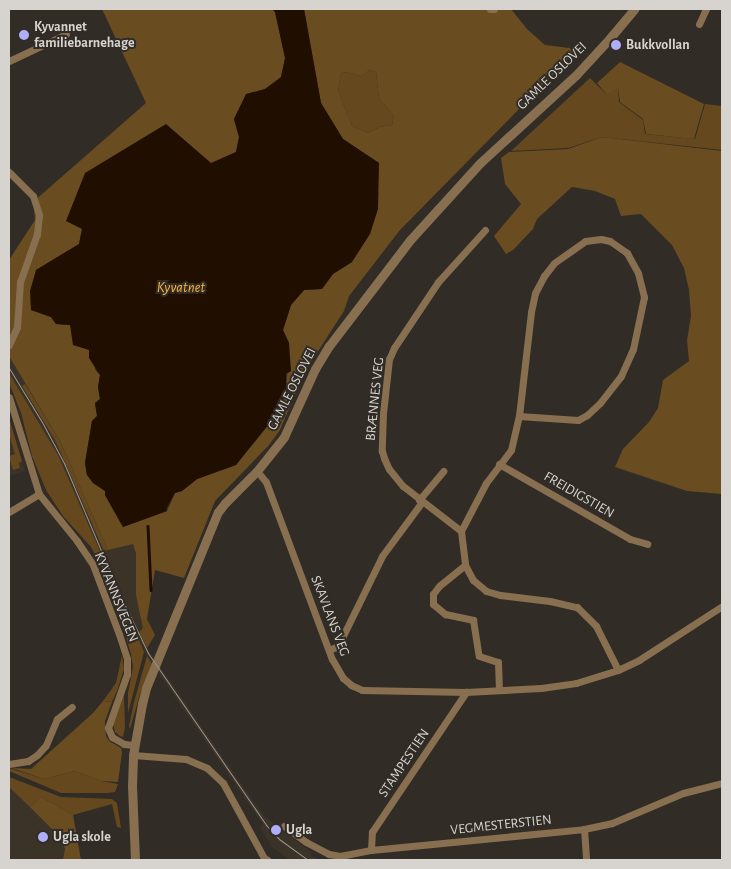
<!DOCTYPE html>
<html>
<head>
<meta charset="utf-8">
<style>
	body { margin:0 }
	#map { position:relative; width:731px; height:869px; overflow:hidden; background:#312c26; font-family:"Alegreya Sans",sans-serif }
	div>[style] { position:absolute }
	.built>* { inset:0; background:#3c3328 }
	.green>* { inset:0; background:#65481d }
	.forest>* { inset:0; background:#6a4c21 }
	.water>* { inset:0; background:#200f00 }
	.stream>* { height:2.5px; margin:-1.25px; padding:0 1.25px; transform-origin:1.25px; border-radius:1.25px; background:#200f00 }
	.minor>* { height:7px; margin:-3.5px; padding:0 3.5px; transform-origin:3.5px; border-radius:3.5px; background:#876f50 }
	.tertiary>* { height:9px; margin:-4.5px; padding:0 4.5px; transform-origin:4.5px; border-radius:4.5px; background:#876f50 }
	.tram>* { height:1px; margin:-0.5px; padding:0 0.5px; transform-origin:0.5px; border-radius:0.5px; background:#9a9691 }
	.dots>* { width:14px; height:14px; translate:-50% -50%; box-sizing:border-box; border:2px solid #312c26; border-radius:50% }
	span { translate:-50% -50%; white-space:nowrap; text-align:center; line-height:1.15; -webkit-text-stroke:4px #312c26; paint-order:stroke }
	.poi-label { font-size:14px; color:#d7d4d0; font-weight:700 }
	.left { translate:0 -50%; text-align:left }
	.street-label { font-size:14px; color:#d7d4d0 }
	.water-label { font-size:15px; color:#fab03f; font-style:italic }
	.frame { position:absolute; inset:0; border:10px solid #d7d4d0; pointer-events:none }
</style>
</head>
<body>
<div id="map">
	<div class="built">
		<div style="clip-path:polygon(9px 356px,41px 409px,108px 550px,133px 543px,136px 553px,136px 595px,144px 628px,139px 632px,147px 648px,258px 808px,268px 819px,311px 852px,310px 855px,320px 860px,290px 860px,272px 847px,261px 829px,262px 823px,144px 652px,58px 455px,9px 373px)"></div>
		<div style="clip-path:polygon(9px 418px,25px 471px,9px 476px)"></div>
		<div style="clip-path:polygon(9px 779px,73px 815px,81px 860px,9px 860px)"></div>
	</div>
	<div class="green">
		<div style="clip-path:polygon(370px 70px,376px 72px,379px 98px,394px 116px,392px 125px,380px 127px,368px 133px,352px 126px,338px 91px,341px 73px,347px 72px,361px 76px)"></div>
		<div style="clip-path:polygon(590px 78px,607px 95px,618px 87px,619px 102px,643px 120px,645px 134px,695px 139px,705px 104px,722px 106px,722px 150px,602px 137px,568px 148px,511px 151px)"></div>
		<div style="clip-path:polygon(9px 373px,58px 455px,144px 652px,128px 713px,128px 693px,133px 667px,131px 654px,108px 579px,91px 547px,63px 516px,46px 490px,32px 456px,21px 413px,9px 383px)"></div>
		<div style="clip-path:polygon(25px 384px,60px 441px,108px 550px,104px 551px,55px 440px,22px 386px)"></div>
		<div style="clip-path:polygon(9px 418px,22px 461px,19px 463px,20px 468px,13px 470px,9px 456px,15px 454px,9px 434px)"></div>
		<div style="clip-path:polygon(141px 619px,147px 619px,155px 635px,147px 648px,139px 632px,143px 628px)"></div>
		<div style="clip-path:polygon(122px 655px,124px 669px,117px 691px,112px 702px,103px 701px,116px 683px)"></div>
		<div style="clip-path:polygon(147px 656px,152px 664px,140px 694px,130px 729px,129px 726px,134px 702px)"></div>
		<div style="clip-path:polygon(124px 696px,125px 727px,123px 737px,120px 736px,115px 732px,113px 724px)"></div>
		<div style="clip-path:polygon(9px 768px,44px 779px,75px 771px,101px 781px,118px 784px,115px 792px,108px 793px,61px 793px,9px 771px)"></div>
		<div style="clip-path:polygon(9px 777px,61px 797px,112px 799px,117px 803px,121px 828px,117px 827px,112px 804px,73px 815px,41px 797px,30px 807px,9px 787px)"></div>
	</div>
	<div class="forest">
		<div style="clip-path:polygon(evenodd,102px 9px,272px 9px,275px 12px,285px 58px,281px 78px,265px 89px,246px 95px,234px 119px,239px 137px,236px 152px,82px 229px,79px 244px,36px 270px,31px 310px,51px 317px,56px 324px,70px 325px,89px 350px,96px 371px,100px 375px,98px 387px,100px 399px,95px 403px,97px 416px,92px 421px,85px 463px,87px 475px,94px 483px,105px 491px,105px 495px,123px 527px,167px 511px,175px 493px,182px 491px,197px 479px,236px 465px,286px 395px,289px 343px,283px 330px,291px 305px,304px 290px,322px 289px,333px 274px,352px 262px,379px 163px,343px 139px,321px 103px,304px 9px,511px 9px,527px 29px,545px 45px,578px 49px,400px 230px,349px 296px,344px 311px,304px 373px,280px 430px,269px 445px,215px 501px,184px 578px,155px 570px,147px 619px,141px 619px,136px 595px,136px 553px,133px 544px,108px 550px,60px 441px,9px 356px,9px 260px,35px 220px,33px 202px,146px 103px,102px 9px,370px 70px,376px 72px,379px 98px,394px 116px,392px 125px,380px 127px,368px 133px,352px 126px,338px 91px,341px 73px,347px 72px,361px 76px,370px 70px)"></div>
		<div style="clip-path:polygon(620px 62px,704px 104px,694px 139px,646px 134px,643px 119px,620px 102px,618px 88px,607px 95px,597px 83px)"></div>
		<div style="clip-path:polygon(602px 137px,722px 151px,722px 494px,687px 491px,615px 467px,623px 449px,649px 422px,658px 408px,663px 380px,689px 361px,687px 340px,691px 316px,689px 290px,684px 268px,672px 245px,641px 214px,621px 216px,615px 199px,595px 191px,572px 187px,537px 219px,533px 229px,513px 250px,506px 254px,494px 236px,521px 204px,505px 184px,501px 158px,509px 152px,568px 149px)"></div>
		<div style="clip-path:polygon(103px 701px,112px 702px,105px 721px,106px 736px,109px 741px,121px 748px,122px 752px,118px 782px,101px 781px,75px 771px,44px 779px,12px 768px,31px 769px,93px 713px)"></div>
		<div style="clip-path:polygon(41px 797px,73px 815px,81px 860px,63px 860px,65px 849px,63px 840px,30px 807px)"></div>
	</div>
	<div class="water">
		<div style="clip-path:polygon(272px 9px,304px 9px,321px 103px,343px 139px,379px 163px,378px 209px,370px 234px,352px 262px,333px 274px,322px 289px,304px 290px,291px 305px,283px 330px,289px 343px,291px 371px,286px 374px,286px 395px,270px 423px,236px 465px,197px 479px,182px 491px,175px 493px,166px 509px,167px 511px,123px 527px,105px 495px,105px 491px,93px 483px,87px 475px,85px 463px,92px 421px,97px 416px,95px 403px,100px 399px,98px 387px,100px 375px,89px 358px,89px 350px,73px 345px,70px 325px,56px 324px,51px 317px,31px 310px,30px 291px,36px 270px,79px 244px,82px 229px,66px 221px,85px 173px,166px 124px,211px 163px,236px 152px,239px 137px,234px 119px,246px 94px,265px 89px,281px 77px,285px 58px,275px 12px)"></div>
	</div>
	<div class="stream">
		<div style="left:148px;top:526px;width:64px;rotate:87.3deg"></div>
	</div>
	<div class="minor">
		<div style="left:490px;top:9px;width:4px"></div>
		<div style="left:699px;top:24px;width:17px;rotate:-65deg"></div>
		<div style="left:9px;top:61px;width:63px;rotate:-25.3deg"></div>
		<div style="left:9px;top:172px;width:34px;rotate:45deg"></div>
		<div style="left:33px;top:196px;width:20px;rotate:72deg"></div>
		<div style="left:39px;top:215px;width:19px;rotate:96deg"></div>
		<div style="left:37px;top:234px;width:51px;rotate:109.5deg"></div>
		<div style="left:20px;top:282px;width:45px;rotate:93.8deg"></div>
		<div style="left:17px;top:327px;width:20px;rotate:114deg"></div>
		<div style="left:485px;top:230px;width:70px;rotate:132.1deg"></div>
		<div style="left:438px;top:282px;width:79px;rotate:123.7deg"></div>
		<div style="left:394px;top:348px;width:12px;rotate:114deg"></div>
		<div style="left:389px;top:359px;width:54px;rotate:96.3deg"></div>
		<div style="left:383px;top:413px;width:38px;rotate:92deg"></div>
		<div style="left:382px;top:451px;width:7px;rotate:74deg"></div>
		<div style="left:384px;top:458px;width:12px;rotate:66deg"></div>
		<div style="left:389px;top:469px;width:22px;rotate:51deg"></div>
		<div style="left:403px;top:486px;width:73px;rotate:37.8deg"></div>
		<div style="left:461px;top:531px;width:34px;rotate:83deg"></div>
		<div style="left:465px;top:565px;width:17px;rotate:62deg"></div>
		<div style="left:473px;top:580px;width:17px;rotate:40deg"></div>
		<div style="left:486px;top:591px;width:15px;rotate:16deg"></div>
		<div style="left:500px;top:595px;width:50px;rotate:6.8deg"></div>
		<div style="left:550px;top:601px;width:28px;rotate:13deg"></div>
		<div style="left:577px;top:607px;width:27px;rotate:45deg"></div>
		<div style="left:596px;top:626px;width:49px;rotate:63.4deg"></div>
		<div style="left:9px;top:397px;width:102px;rotate:72.8deg"></div>
		<div style="left:39px;top:494px;width:60px;rotate:51deg"></div>
		<div style="left:77px;top:541px;width:29px;rotate:56deg"></div>
		<div style="left:93px;top:565px;width:74px;rotate:69.4deg"></div>
		<div style="left:119px;top:634px;width:26px;rotate:72deg"></div>
		<div style="left:127px;top:659px;width:15px;rotate:90deg"></div>
		<div style="left:127px;top:674px;width:57px;rotate:109.4deg"></div>
		<div style="left:108px;top:728px;width:10px;rotate:66deg"></div>
		<div style="left:112px;top:737px;width:14px;rotate:30deg"></div>
		<div style="left:124px;top:744px;width:10px;rotate:6deg"></div>
		<div style="left:499px;top:464px;width:151px;rotate:29.8deg"></div>
		<div style="left:630px;top:539px;width:18px;rotate:16deg"></div>
		<div style="left:257px;top:471px;width:14px;rotate:51deg"></div>
		<div style="left:266px;top:482px;width:189px;rotate:69.6deg"></div>
		<div style="left:332px;top:659px;width:22px;rotate:60deg"></div>
		<div style="left:343px;top:678px;width:11px;rotate:41deg"></div>
		<div style="left:351px;top:685px;width:12px;rotate:24deg"></div>
		<div style="left:362px;top:690px;width:104px;rotate:1.1deg"></div>
		<div style="left:466px;top:692px;width:75px;rotate:-3.1deg"></div>
		<div style="left:541px;top:688px;width:35px;rotate:-8deg"></div>
		<div style="left:576px;top:683px;width:44px;rotate:-17.2deg"></div>
		<div style="left:618px;top:670px;width:23px;rotate:-25deg"></div>
		<div style="left:639px;top:660px;width:99px;rotate:-33deg"></div>
		<div style="left:419px;top:500px;width:38px;rotate:-50deg"></div>
		<div style="left:9px;top:512px;width:35px;rotate:-31deg"></div>
		<div style="left:461px;top:531px;width:54px;rotate:-62.5deg"></div>
		<div style="left:486px;top:483px;width:41px;rotate:-52.9deg"></div>
		<div style="left:511px;top:450px;width:35px;rotate:-77deg"></div>
		<div style="left:519px;top:416px;width:105px;rotate:-83.4deg"></div>
		<div style="left:531px;top:312px;width:19px;rotate:-78deg"></div>
		<div style="left:535px;top:293px;width:19px;rotate:-62deg"></div>
		<div style="left:544px;top:276px;width:16px;rotate:-52deg"></div>
		<div style="left:554px;top:263px;width:38px;rotate:-35deg"></div>
		<div style="left:585px;top:241px;width:16px;rotate:-7deg"></div>
		<div style="left:601px;top:239px;width:9px;rotate:13deg"></div>
		<div style="left:610px;top:241px;width:21px;rotate:35deg"></div>
		<div style="left:627px;top:253px;width:23px;rotate:61deg"></div>
		<div style="left:638px;top:273px;width:25px;rotate:76deg"></div>
		<div style="left:644px;top:297px;width:53px;rotate:101.9deg"></div>
		<div style="left:633px;top:349px;width:30px;rotate:114deg"></div>
		<div style="left:621px;top:376px;width:34px;rotate:128deg"></div>
		<div style="left:600px;top:403px;width:18px;rotate:137deg"></div>
		<div style="left:587px;top:415px;width:10px;rotate:151deg"></div>
		<div style="left:578px;top:420px;width:59px;rotate:-176.1deg"></div>
		<div style="left:465px;top:565px;width:33px;rotate:141deg"></div>
		<div style="left:439px;top:586px;width:10px;rotate:127deg"></div>
		<div style="left:433px;top:594px;width:10px;rotate:90deg"></div>
		<div style="left:433px;top:604px;width:16px;rotate:40deg"></div>
		<div style="left:445px;top:614px;width:29px;rotate:12deg"></div>
		<div style="left:473px;top:620px;width:36px;rotate:81deg"></div>
		<div style="left:479px;top:656px;width:20px;rotate:18deg"></div>
		<div style="left:498px;top:662px;width:28px;rotate:88deg"></div>
		<div style="left:329px;top:650px;width:10px;rotate:-24deg"></div>
		<div style="left:338px;top:646px;width:100px;rotate:-63.9deg"></div>
		<div style="left:382px;top:556px;width:67px;rotate:-53.5deg"></div>
		<div style="left:133px;top:755px;width:53px;rotate:4.3deg"></div>
		<div style="left:186px;top:759px;width:23px;rotate:23deg"></div>
		<div style="left:207px;top:768px;width:22px;rotate:43deg"></div>
		<div style="left:223px;top:783px;width:85px;rotate:61.3deg"></div>
		<div style="left:264px;top:858px;width:4px;rotate:27deg"></div>
		<div style="left:9px;top:764px;width:19px;rotate:-9deg"></div>
		<div style="left:28px;top:761px;width:11px;rotate:-34deg"></div>
		<div style="left:37px;top:755px;width:13px;rotate:-48deg"></div>
		<div style="left:46px;top:745px;width:28px;rotate:-67deg"></div>
		<div style="left:57px;top:719px;width:19px;rotate:-39deg"></div>
		<div style="left:284px;top:826px;width:27px;rotate:36deg"></div>
		<div style="left:306px;top:842px;width:26px;rotate:28deg"></div>
		<div style="left:329px;top:854px;width:11px;rotate:10deg"></div>
		<div style="left:340px;top:856px;width:32px;rotate:-11deg"></div>
		<div style="left:371px;top:850px;width:214px;rotate:-5.6deg"></div>
		<div style="left:584px;top:829px;width:29px;rotate:-12deg"></div>
		<div style="left:612px;top:823px;width:77px;rotate:-22.9deg"></div>
		<div style="left:683px;top:793px;width:40px;rotate:-14.4deg"></div>
		<div style="left:584px;top:829px;width:31px;rotate:86deg"></div>
		<div style="left:371px;top:850px;width:18px;rotate:-87deg"></div>
		<div style="left:372px;top:832px;width:169px;rotate:-56.1deg"></div>
	</div>
	<div class="tertiary">
		<div style="left:135px;top:860px;width:74px;rotate:-92.3deg"></div>
		<div style="left:132px;top:786px;width:31px;rotate:-88deg"></div>
		<div style="left:133px;top:755px;width:52px;rotate:-80deg"></div>
		<div style="left:142px;top:704px;width:16px;rotate:-76deg"></div>
		<div style="left:146px;top:688px;width:190px;rotate:-67.8deg"></div>
		<div style="left:218px;top:512px;width:11px;rotate:-52deg"></div>
		<div style="left:225px;top:503px;width:45px;rotate:-45deg"></div>
		<div style="left:257px;top:471px;width:43px;rotate:-51.5deg"></div>
		<div style="left:284px;top:437px;width:75px;rotate:-65.5deg"></div>
		<div style="left:315px;top:369px;width:27px;rotate:-59deg"></div>
		<div style="left:329px;top:346px;width:133px;rotate:-52.6deg"></div>
		<div style="left:410px;top:240px;width:104px;rotate:-47.7deg"></div>
		<div style="left:480px;top:163px;width:130px;rotate:-42.5deg"></div>
		<div style="left:576px;top:75px;width:50px;rotate:-47.4deg"></div>
		<div style="left:610px;top:38px;width:38px;rotate:-50deg"></div>
	</div>
	<div class="tram">
		<div style="left:9px;top:368px;width:63px;rotate:58.6deg"></div>
		<div style="left:42px;top:422px;width:47px;rotate:61.8deg"></div>
		<div style="left:64px;top:463px;width:141px;rotate:67.1deg"></div>
		<div style="left:119px;top:593px;width:67px;rotate:64.2deg"></div>
		<div style="left:148px;top:653px;width:209px;rotate:55.5deg"></div>
		<div style="left:266px;top:825px;width:19px;rotate:47deg"></div>
		<div style="left:279px;top:839px;width:36px;rotate:36deg"></div>
	</div>
	<div class="dots">
		<div style="left:24px;top:35px;background:#aeaefa"></div>
		<div style="left:616px;top:45px;background:#aeaefa"></div>
		<div style="left:276px;top:830px;background:#aeaefa"></div>
		<div style="left:43px;top:837px;background:#aeaefa"></div>
	</div>
	<div class="poi-label">
		<span class="left" style="left:34px;top:35px">Kyvannet<br>familiebarnehage</span>
		<span class="left" style="left:626px;top:45px">Bukkvollan</span>
		<span class="left" style="left:286px;top:830px">Ugla</span>
		<span class="left" style="left:53px;top:837px">Ugla skole</span>
	</div>
	<div class="street-label">
		<span style="left:552px;top:76px;rotate:-44deg">GAMLE OSLOVEI</span>
		<span style="left:292px;top:389px;rotate:-63deg">GAMLE OSLOVEI</span>
		<span style="left:375px;top:399px;rotate:-84deg">BRÆNNES VEG</span>
		<span style="left:579px;top:495px;rotate:30deg">FREIDIGSTIEN</span>
		<span style="left:116px;top:597px;rotate:68deg">KYVANNSVEGEN</span>
		<span style="left:330px;top:616px;rotate:69deg">SKAVLANS VEG</span>
		<span style="left:404px;top:763px;rotate:-56deg">STAMPESTIEN</span>
		<span style="left:501px;top:825px;rotate:-6deg">VEGMESTERSTIEN</span>
	</div>
	<div class="water-label">
		<span style="left:181px;top:288px">Kyvatnet</span>
	</div>
	<div class="frame"></div>
</div>
</body>
</html>
